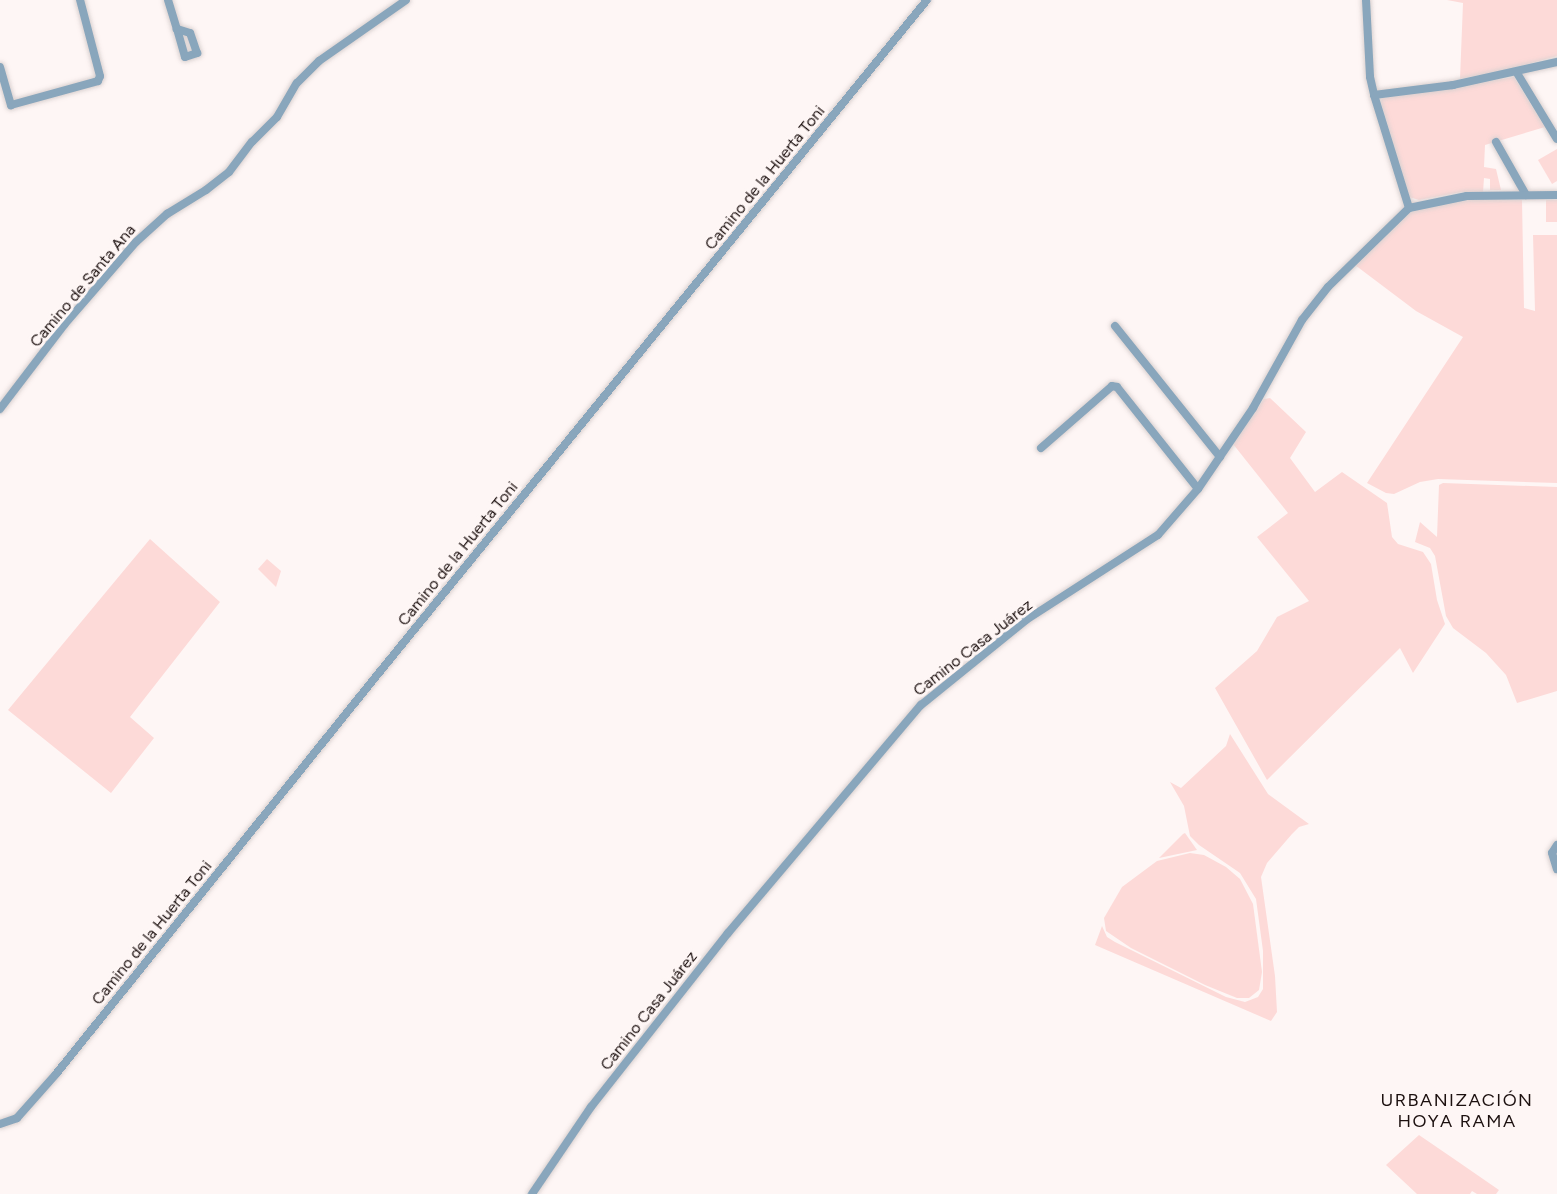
<!DOCTYPE html>
<html>
<head>
<meta charset="utf-8">
<style>
	body { margin:0 }
	#map { position:relative; width:1557px; height:1194px; overflow:hidden; background:#fef6f5; font-family:Figtree,sans-serif }
	div>[style] { position:absolute }
	.green>* { inset:0; background:#fddad8 }
	.roads { filter:drop-shadow(0 0 2px #dad1d0) drop-shadow(0 0 2px #dad1d0) }
	.minor>* { height:8px; margin:-4px; padding:0 4px; transform-origin:4px; border-radius:4px; background:#89a6bc }
	span { translate:-50% -50%; white-space:nowrap; text-align:center; line-height:1.15; -webkit-text-stroke:6px #fef6f5; paint-order:stroke }
	.street-label { font-size:16px; color:#1c100f }
	.neighbourhood-label { font-size:18px; color:#1c100f; letter-spacing:1.5px }
</style>
</head>
<body>
<div id="map">
	<div class="green">
		<div style="clip-path:polygon(1447px 0,1557px 0,1557px 56px,1509px 69px,1460px 79px,1463px 3px)"></div>
		<div style="clip-path:polygon(1514px 77px,1545px 127px,1485px 145px,1484px 167px,1496px 169px,1501px 190px,1490px 190px,1490px 179px,1484px 178px,1483px 192px,1461px 192px,1419px 200px,1409px 197px,1381px 103px,1382px 98px)"></div>
		<div style="clip-path:polygon(1557px 149px,1557px 181px,1552px 184px,1538px 160px)"></div>
		<div style="clip-path:polygon(1465px 198px,1522px 200px,1524px 308px,1535px 311px,1533px 235px,1557px 235px,1557px 483px,1438px 479px,1420px 482px,1394px 494px,1386px 493px,1367px 483px,1463px 337px,1416px 311px,1355px 265px,1409px 213px,1423px 206px)"></div>
		<div style="clip-path:polygon(1546px 200px,1557px 200px,1557px 222px,1546px 222px)"></div>
		<div style="clip-path:polygon(1270px 398px,1306px 432px,1290px 458px,1315px 492px,1342px 472px,1387px 503px,1392px 537px,1398px 544px,1423px 552px,1431px 564px,1437px 600px,1445px 624px,1413px 673px,1400px 648px,1267px 780px,1215px 688px,1257px 651px,1277px 617px,1309px 601px,1257px 537px,1288px 513px,1233px 444px,1264px 399px)"></div>
		<div style="clip-path:polygon(1443px 483px,1557px 487px,1557px 691px,1517px 703px,1506px 675px,1486px 653px,1453px 628px,1446px 616px,1435px 556px,1430px 548px,1415px 542px,1420px 522px,1437px 537px,1439px 485px)"></div>
		<div style="clip-path:polygon(150px 539px,220px 602px,130px 717px,154px 738px,111px 793px,8px 710px)"></div>
		<div style="clip-path:polygon(267px 559px,281px 571px,276px 587px,258px 569px)"></div>
		<div style="clip-path:polygon(1230px 734px,1268px 794px,1309px 824px,1299px 827px,1292px 834px,1267px 863px,1261px 877px,1275px 976px,1277px 1012px,1271px 1021px,1095px 945px,1102px 926px,1107px 937px,1115px 942px,1226px 997px,1245px 1002px,1258px 997px,1263px 989px,1263px 951px,1256px 899px,1240px 873px,1199px 845px,1190px 836px,1184px 806px,1170px 782px,1181px 788px,1226px 746px)"></div>
		<div style="clip-path:polygon(1185px 833px,1197px 850px,1159px 858px,1183px 834px)"></div>
		<div style="clip-path:polygon(1190px 853px,1204px 855px,1226px 867px,1240px 879px,1253px 904px,1262px 972px,1259px 990px,1249px 998px,1237px 998px,1205px 985px,1131px 948px,1106px 931px,1104px 918px,1122px 887px,1157px 861px)"></div>
		<div style="clip-path:polygon(1419px 1135px,1457px 1161px,1499px 1190px,1496px 1194px,1477px 1194px,1472px 1191px,1470px 1194px,1417px 1194px,1386px 1165px)"></div>
	</div>
	<div class="roads">
		<div class="minor">
			<div style="left:168px;top:0;width:30px;rotate:73deg"></div>
			<div style="left:177px;top:29px;width:29px;rotate:74deg"></div>
			<div style="left:185px;top:57px;width:13px;rotate:-18deg"></div>
			<div style="left:197px;top:53px;width:21px;rotate:-109deg"></div>
			<div style="left:190px;top:33px;width:14px;rotate:-163deg"></div>
			<div style="left:1366px;top:0;width:77px;rotate:87deg"></div>
			<div style="left:1370px;top:77px;width:18px;rotate:77deg"></div>
			<div style="left:0;top:67px;width:40px;rotate:74deg"></div>
			<div style="left:11px;top:105px;width:90px;rotate:-15.4deg"></div>
			<div style="left:98px;top:81px;width:5px;rotate:-68deg"></div>
			<div style="left:100px;top:76px;width:79px;rotate:-104.7deg"></div>
			<div style="left:1517px;top:73px;width:77px;rotate:58.8deg"></div>
			<div style="left:1496px;top:142px;width:61px;rotate:60.5deg"></div>
			<div style="left:1409px;top:208px;width:59px;rotate:-11.7deg"></div>
			<div style="left:1467px;top:196px;width:90px;rotate:-0.6deg"></div>
			<div style="left:1115px;top:326px;width:168px;rotate:51.3deg"></div>
			<div style="left:0;top:409px;width:106px;rotate:-52.7deg"></div>
			<div style="left:64px;top:325px;width:110px;rotate:-49.1deg"></div>
			<div style="left:136px;top:242px;width:42px;rotate:-42.1deg"></div>
			<div style="left:167px;top:214px;width:46px;rotate:-31.6deg"></div>
			<div style="left:206px;top:190px;width:29px;rotate:-38deg"></div>
			<div style="left:229px;top:172px;width:38px;rotate:-53deg"></div>
			<div style="left:252px;top:142px;width:35px;rotate:-45deg"></div>
			<div style="left:277px;top:117px;width:39px;rotate:-60deg"></div>
			<div style="left:297px;top:83px;width:31px;rotate:-45deg"></div>
			<div style="left:319px;top:61px;width:106px;rotate:-35deg"></div>
			<div style="left:1041px;top:448px;width:94px;rotate:-41.1deg"></div>
			<div style="left:1112px;top:386px;width:5px;rotate:11deg"></div>
			<div style="left:1117px;top:387px;width:130px;rotate:51.5deg"></div>
			<div style="left:1557px;top:845px;width:9px;rotate:122deg"></div>
			<div style="left:1552px;top:853px;width:17px;rotate:73deg"></div>
			<div style="left:0;top:1124px;width:18px;rotate:-19deg"></div>
			<div style="left:17px;top:1118px;width:59px;rotate:-48.4deg"></div>
			<div style="left:56px;top:1074px;width:514px;rotate:-51.17deg"></div>
			<div style="left:378px;top:674px;width:869px;rotate:-50.84deg"></div>
			<div style="left:532px;top:1194px;width:105px;rotate:-55.9deg"></div>
			<div style="left:591px;top:1107px;width:221px;rotate:-51.8deg"></div>
			<div style="left:728px;top:933px;width:299px;rotate:-49.8deg"></div>
			<div style="left:921px;top:705px;width:135px;rotate:-39deg"></div>
			<div style="left:1026px;top:620px;width:157px;rotate:-32.8deg"></div>
			<div style="left:1158px;top:535px;width:61px;rotate:-49deg"></div>
			<div style="left:1198px;top:489px;width:98px;rotate:-55.8deg"></div>
			<div style="left:1253px;top:408px;width:101px;rotate:-60.9deg"></div>
			<div style="left:1302px;top:320px;width:42px;rotate:-51.8deg"></div>
			<div style="left:1328px;top:287px;width:113px;rotate:-44.3deg"></div>
			<div style="left:1409px;top:208px;width:118px;rotate:-107.2deg"></div>
			<div style="left:1374px;top:95px;width:80px;rotate:-7.2deg"></div>
			<div style="left:1453px;top:85px;width:107px;rotate:-12.5deg"></div>
		</div>
	</div>
	<div class="street-label">
		<span style="left:765px;top:178px;rotate:-51deg">Camino de la Huerta Toni</span>
		<span style="left:83px;top:286px;rotate:-50deg">Camino de Santa Ana</span>
		<span style="left:458px;top:554px;rotate:-51deg">Camino de la Huerta Toni</span>
		<span style="left:973px;top:648px;rotate:-38deg">Camino Casa Juárez</span>
		<span style="left:152px;top:933px;rotate:-51deg">Camino de la Huerta Toni</span>
		<span style="left:649px;top:1011px;rotate:-52deg">Camino Casa Juárez</span>
	</div>
	<div class="neighbourhood-label">
		<span style="left:1457px;top:1111px">URBANIZACIÓN<br>HOYA RAMA</span>
	</div>
</div>
</body>
</html>
